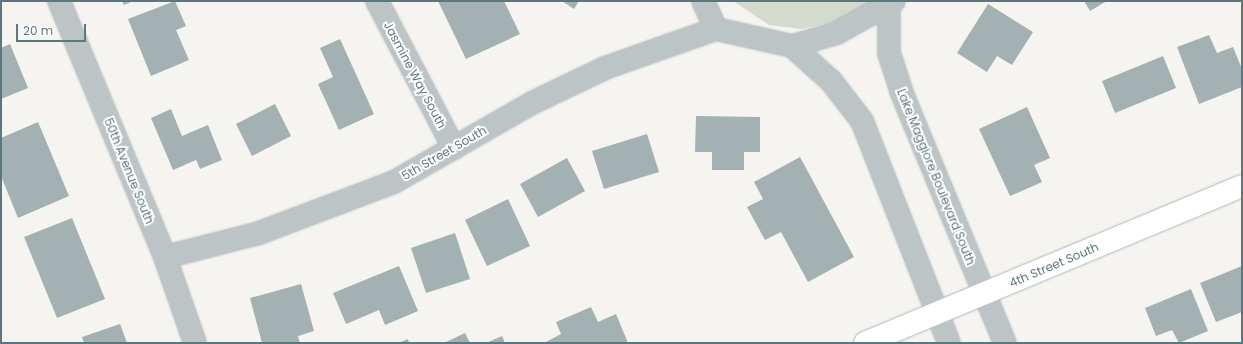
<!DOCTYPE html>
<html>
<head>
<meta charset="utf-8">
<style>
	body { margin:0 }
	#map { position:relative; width:1243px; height:344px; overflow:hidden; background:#f5f4f0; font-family:Poppins,sans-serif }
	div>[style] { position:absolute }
	.green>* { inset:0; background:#d5dacf }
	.building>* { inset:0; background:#a3b1b3 }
	.roads { filter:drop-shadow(0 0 1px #afb8bb) drop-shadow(0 0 1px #afb8bb) }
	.street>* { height:22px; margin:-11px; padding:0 11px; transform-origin:11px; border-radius:11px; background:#bdc4c6 }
	.secondary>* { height:22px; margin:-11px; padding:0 11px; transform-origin:11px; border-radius:11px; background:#fff }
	span { translate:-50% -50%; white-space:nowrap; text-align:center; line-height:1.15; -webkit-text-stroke:4px #fff; paint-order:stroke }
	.street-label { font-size:12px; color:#5d777e }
	.frame { position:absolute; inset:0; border:2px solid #5d777e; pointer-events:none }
	.scale { position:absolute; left:16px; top:24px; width:70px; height:18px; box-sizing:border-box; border:2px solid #5d777e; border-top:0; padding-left:5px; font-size:12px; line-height:14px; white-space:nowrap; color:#5d777e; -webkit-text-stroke:3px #fff; paint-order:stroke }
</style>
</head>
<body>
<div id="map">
	<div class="green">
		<div style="clip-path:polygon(733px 1px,872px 1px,839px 21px,801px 29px,769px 25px)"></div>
	</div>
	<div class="building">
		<div style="clip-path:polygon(122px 1px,133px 1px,124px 5px)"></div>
		<div style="clip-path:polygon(175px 1px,186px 26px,176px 30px,189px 60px,151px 76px,128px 19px)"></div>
		<div style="clip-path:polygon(438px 1px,504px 1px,520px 34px,466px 59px)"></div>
		<div style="clip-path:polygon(562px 1px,579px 1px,574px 9px)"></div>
		<div style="clip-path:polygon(1084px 1px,1107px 1px,1090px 11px)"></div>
		<div style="clip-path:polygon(988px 4px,1033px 32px,1012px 65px,997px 56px,987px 72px,957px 53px)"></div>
		<div style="clip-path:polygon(1209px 35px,1217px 53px,1233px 47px,1242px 69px,1242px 87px,1199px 104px,1177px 47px)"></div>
		<div style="clip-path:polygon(340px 39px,374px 114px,339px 130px,318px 84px,333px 77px,320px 48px)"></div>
		<div style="clip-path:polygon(10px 44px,28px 88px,1px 99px,1px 48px)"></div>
		<div style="clip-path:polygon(1163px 56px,1176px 88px,1115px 113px,1102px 81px)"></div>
		<div style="clip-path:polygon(275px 104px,291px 136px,252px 156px,236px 124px)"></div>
		<div style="clip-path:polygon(1027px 107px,1050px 158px,1034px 165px,1042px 182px,1010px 196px,979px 129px)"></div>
		<div style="clip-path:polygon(171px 109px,182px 136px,208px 125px,222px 160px,200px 169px,196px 160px,173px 170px,151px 118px)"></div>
		<div style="clip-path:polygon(696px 116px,760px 117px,760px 152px,744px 152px,744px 170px,712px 170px,712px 152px,695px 152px)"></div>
		<div style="clip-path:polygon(38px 122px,69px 196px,18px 218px,1px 176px,1px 138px)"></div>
		<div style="clip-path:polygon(647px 134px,659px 172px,604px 189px,592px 151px)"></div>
		<div style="clip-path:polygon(800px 157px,854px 257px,808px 282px,781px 232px,765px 240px,747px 207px,763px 199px,754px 182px)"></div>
		<div style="clip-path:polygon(567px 158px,585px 191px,538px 217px,520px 184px)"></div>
		<div style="clip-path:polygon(508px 199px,530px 246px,487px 266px,465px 220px)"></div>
		<div style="clip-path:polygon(72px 218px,105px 299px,57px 318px,24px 237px)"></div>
		<div style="clip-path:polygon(455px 233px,470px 279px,426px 293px,411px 248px)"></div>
		<div style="clip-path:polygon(399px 266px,418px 311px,385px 325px,379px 310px,346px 324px,333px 293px)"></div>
		<div style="clip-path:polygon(1242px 266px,1242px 312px,1216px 322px,1200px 283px)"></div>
		<div style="clip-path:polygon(301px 284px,314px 331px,298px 336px,300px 343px,262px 343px,250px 298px)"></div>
		<div style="clip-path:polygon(1191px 289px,1208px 331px,1179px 343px,1172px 330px,1156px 336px,1145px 308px)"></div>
		<div style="clip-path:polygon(591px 307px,598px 322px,616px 314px,628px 343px,544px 343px,561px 334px,556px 322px)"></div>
		<div style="clip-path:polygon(120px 324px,127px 343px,84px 343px,82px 337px)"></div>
		<div style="clip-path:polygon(465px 333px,470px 343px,444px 343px)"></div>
		<div style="clip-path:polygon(502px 336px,505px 343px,486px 343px)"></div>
		<div style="clip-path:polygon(408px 339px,409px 343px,398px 343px)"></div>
	</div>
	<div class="roads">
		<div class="street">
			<div style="left:59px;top:1px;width:277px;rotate:67.5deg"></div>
			<div style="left:165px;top:257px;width:91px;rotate:70.8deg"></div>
			<div style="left:377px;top:1px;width:166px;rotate:62.4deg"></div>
			<div style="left:703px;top:1px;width:31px;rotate:65deg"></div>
			<div style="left:889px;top:6px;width:47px;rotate:90deg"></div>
			<div style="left:889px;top:53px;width:40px;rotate:72deg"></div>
			<div style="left:901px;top:91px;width:273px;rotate:67.6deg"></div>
			<div style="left:716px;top:29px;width:78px;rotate:12.6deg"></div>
			<div style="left:792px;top:46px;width:47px;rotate:-16.1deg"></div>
			<div style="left:837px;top:33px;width:65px;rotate:-29.3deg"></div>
			<div style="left:792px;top:46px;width:52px;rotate:41.9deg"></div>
			<div style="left:831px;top:81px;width:51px;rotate:52.2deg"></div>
			<div style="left:862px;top:121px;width:238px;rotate:68.6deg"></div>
			<div style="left:165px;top:257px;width:97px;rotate:-14.3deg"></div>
			<div style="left:259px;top:233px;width:144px;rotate:-20.7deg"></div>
			<div style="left:394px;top:182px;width:159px;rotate:-29.8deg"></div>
			<div style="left:532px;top:103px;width:81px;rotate:-25.6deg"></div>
			<div style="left:605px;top:68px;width:118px;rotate:-19.4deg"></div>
		</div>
		<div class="secondary">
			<div style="left:865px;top:343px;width:408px;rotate:-22.6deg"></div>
		</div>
	</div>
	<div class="street-label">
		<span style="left:415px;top:75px;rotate:62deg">Jasmine Way South</span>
		<span style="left:444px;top:153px;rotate:-30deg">5th Street South</span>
		<span style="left:129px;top:171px;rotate:68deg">50th Avenue South</span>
		<span style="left:936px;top:177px;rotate:68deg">Lake Maggiore Boulevard South</span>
		<span style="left:1054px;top:265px;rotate:-23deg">4th Street South</span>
	</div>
	<div class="frame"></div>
	<div class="scale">20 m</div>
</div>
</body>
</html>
